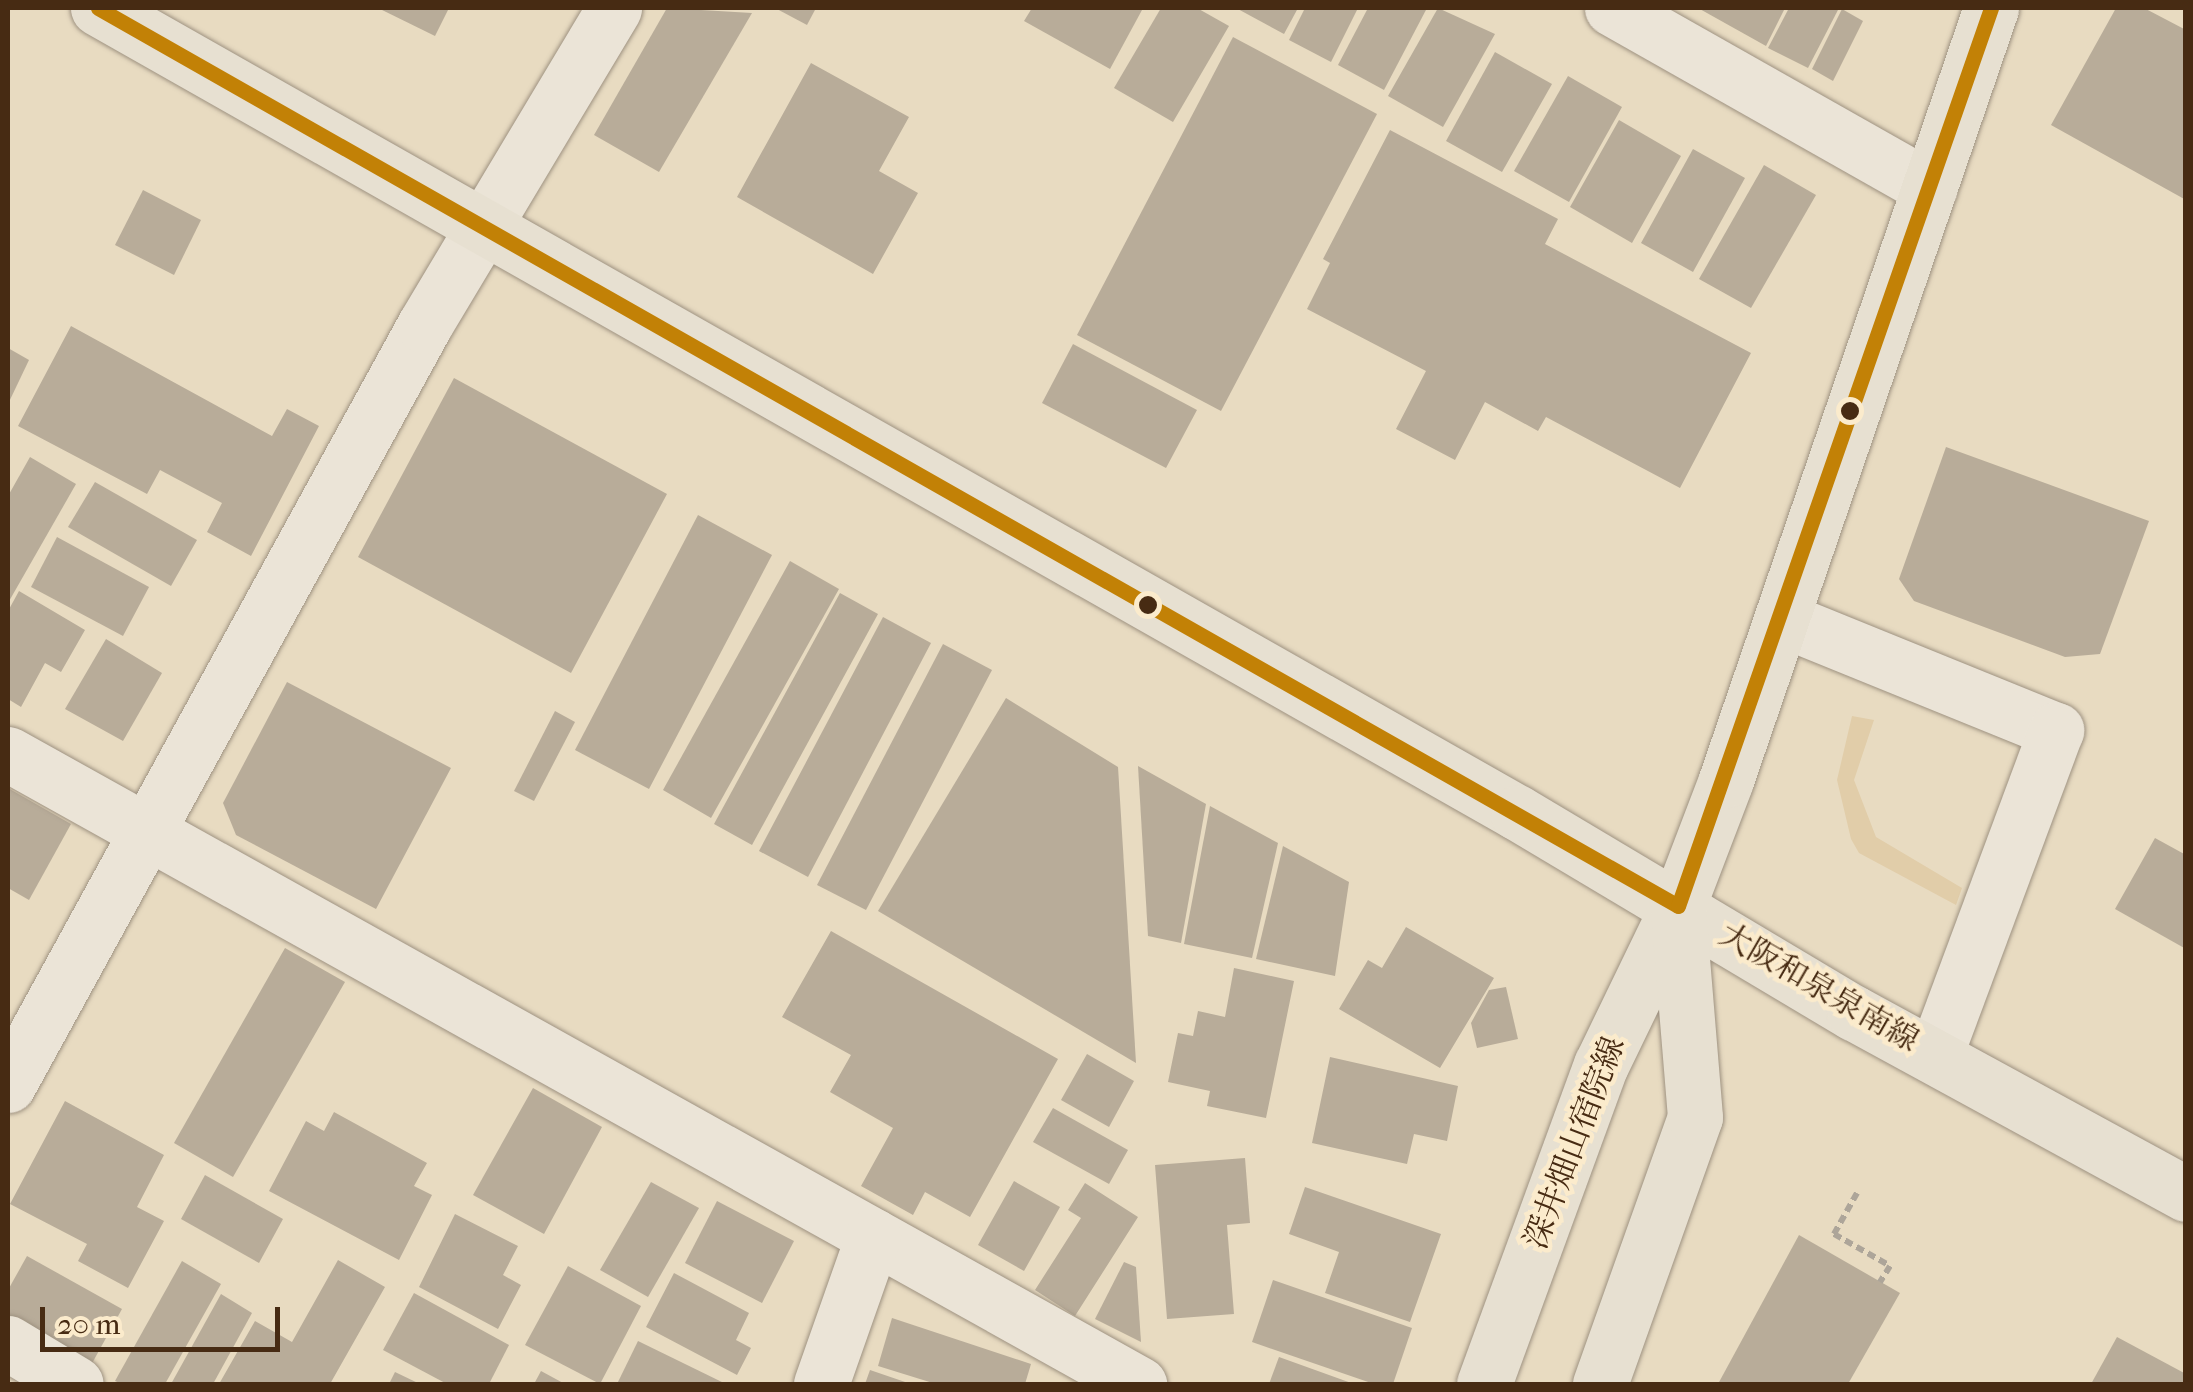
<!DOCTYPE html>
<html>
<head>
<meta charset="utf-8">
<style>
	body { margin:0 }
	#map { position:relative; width:2193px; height:1392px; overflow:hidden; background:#e8dbc1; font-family:"IM FELL French Canon","Noto Serif JP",serif }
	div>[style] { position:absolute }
	.green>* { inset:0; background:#e1cda9 }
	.building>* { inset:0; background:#b8ac99 }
	.path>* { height:6px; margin-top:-3px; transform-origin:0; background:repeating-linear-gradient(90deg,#ada599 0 8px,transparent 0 13px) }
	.roads { filter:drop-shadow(0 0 2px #9e9281) drop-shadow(0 0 2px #9e9281) }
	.minor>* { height:55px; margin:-27.5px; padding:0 27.5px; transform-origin:27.5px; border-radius:27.5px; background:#ebe4d7 }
	.major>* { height:55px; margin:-27.5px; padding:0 27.5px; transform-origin:27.5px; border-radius:27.5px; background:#e7e0d1 }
	.bus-1>* { height:15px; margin:-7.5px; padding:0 7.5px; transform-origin:7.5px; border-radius:7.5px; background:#c28106 }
	.dots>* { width:28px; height:28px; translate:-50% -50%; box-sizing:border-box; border:5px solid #fbebcc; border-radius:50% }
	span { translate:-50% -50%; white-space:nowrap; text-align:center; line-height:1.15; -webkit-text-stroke:9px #fbebcc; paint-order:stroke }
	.street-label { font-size:32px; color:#472b13 }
	.frame { position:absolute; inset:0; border:10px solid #472b13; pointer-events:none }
	.scale { position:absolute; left:40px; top:1307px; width:240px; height:45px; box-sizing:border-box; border:5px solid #472b13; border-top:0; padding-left:12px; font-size:30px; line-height:35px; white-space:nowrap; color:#472b13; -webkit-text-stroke:8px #fbebcc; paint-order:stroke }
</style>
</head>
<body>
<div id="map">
	<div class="green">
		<div style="clip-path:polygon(1852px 716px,1874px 720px,1854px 780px,1876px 837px,1962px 888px,1956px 905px,1859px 853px,1851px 839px,1837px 780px)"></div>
	</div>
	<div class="building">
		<div style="clip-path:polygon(378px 8px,449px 8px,435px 36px)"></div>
		<div style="clip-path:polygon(667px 8px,752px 13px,659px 172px,594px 135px)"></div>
		<div style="clip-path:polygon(775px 8px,816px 8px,807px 25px)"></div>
		<div style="clip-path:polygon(1032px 8px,1138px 8px,1142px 10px,1110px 69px,1024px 21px)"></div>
		<div style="clip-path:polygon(1161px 8px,1197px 8px,1229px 26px,1173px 122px,1114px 88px)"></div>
		<div style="clip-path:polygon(1236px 8px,1298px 8px,1284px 34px)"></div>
		<div style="clip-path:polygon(1305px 8px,1358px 8px,1331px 62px,1289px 40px)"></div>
		<div style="clip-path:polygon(1368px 8px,1427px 8px,1384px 90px,1338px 65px)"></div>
		<div style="clip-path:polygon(1438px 8px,1495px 34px,1443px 127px,1388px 96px)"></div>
		<div style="clip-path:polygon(1698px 8px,1785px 8px,1766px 46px)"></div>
		<div style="clip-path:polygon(1789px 8px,1839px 8px,1808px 68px,1768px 48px)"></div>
		<div style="clip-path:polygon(2116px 8px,2144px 8px,2186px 30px,2186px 200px,2051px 125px)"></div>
		<div style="clip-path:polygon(1842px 9px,1863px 21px,1833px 81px,1812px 69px)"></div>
		<div style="clip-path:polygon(1233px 37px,1377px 114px,1221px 411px,1077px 335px)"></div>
		<div style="clip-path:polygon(1495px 52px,1552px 84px,1502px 172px,1446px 141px)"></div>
		<div style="clip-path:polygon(811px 63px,909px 117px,879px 171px,918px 193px,873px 274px,737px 197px)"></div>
		<div style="clip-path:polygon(1568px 76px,1622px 107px,1569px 202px,1514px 171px)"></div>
		<div style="clip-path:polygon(1619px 120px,1681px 156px,1632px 243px,1570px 207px)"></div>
		<div style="clip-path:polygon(1390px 130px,1558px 219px,1545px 244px,1751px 353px,1680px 488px,1546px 417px,1538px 431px,1485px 402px,1455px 460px,1396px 429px,1426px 371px,1307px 309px,1330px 263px,1323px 259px)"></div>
		<div style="clip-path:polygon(1693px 149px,1745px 178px,1693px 272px,1641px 243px)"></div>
		<div style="clip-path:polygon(1764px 165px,1816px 195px,1751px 308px,1699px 279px)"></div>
		<div style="clip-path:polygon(143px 190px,201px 220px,174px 275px,115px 245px)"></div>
		<div style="clip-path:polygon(71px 326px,272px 436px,287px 409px,319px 426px,251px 556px,207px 532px,222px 503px,160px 470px,147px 494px,18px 426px)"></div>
		<div style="clip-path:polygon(1073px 344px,1197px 410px,1166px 468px,1042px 403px)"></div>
		<div style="clip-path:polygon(8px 348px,29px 360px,8px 404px)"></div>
		<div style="clip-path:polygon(454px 378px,667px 494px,571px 673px,358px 557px)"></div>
		<div style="clip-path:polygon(1946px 447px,2149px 521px,2100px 654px,2065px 657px,1914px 601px,1899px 579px)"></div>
		<div style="clip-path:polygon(30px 457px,76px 484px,8px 603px,8px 496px)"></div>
		<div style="clip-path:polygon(95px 482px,197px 540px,171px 586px,68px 527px)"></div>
		<div style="clip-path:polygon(698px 515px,772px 555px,649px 789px,575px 750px)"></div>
		<div style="clip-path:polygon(57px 537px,149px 587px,123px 636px,31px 587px)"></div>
		<div style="clip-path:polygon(790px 561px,839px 589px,711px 818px,663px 790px)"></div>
		<div style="clip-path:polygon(19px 591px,85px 630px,61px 672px,45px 663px,21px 707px,8px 699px,8px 611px)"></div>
		<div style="clip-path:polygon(840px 593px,878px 614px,752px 845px,714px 824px)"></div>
		<div style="clip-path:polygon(883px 617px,931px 643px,808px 877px,759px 851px)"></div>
		<div style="clip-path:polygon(106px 639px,162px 673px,123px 741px,65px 709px)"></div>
		<div style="clip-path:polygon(943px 644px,992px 670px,866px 910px,817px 885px)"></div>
		<div style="clip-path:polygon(287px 682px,451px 768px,376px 909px,236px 835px,223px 803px)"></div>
		<div style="clip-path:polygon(1006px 698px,1118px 767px,1136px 1063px,878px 911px)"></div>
		<div style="clip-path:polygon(555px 711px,575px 722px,534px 801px,514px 791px)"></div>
		<div style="clip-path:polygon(1138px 766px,1206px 804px,1181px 943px,1148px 936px)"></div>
		<div style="clip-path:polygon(8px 788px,71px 824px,29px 900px,8px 888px)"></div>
		<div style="clip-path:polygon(1210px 806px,1278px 843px,1252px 958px,1184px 944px)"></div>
		<div style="clip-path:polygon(2155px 838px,2186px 855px,2186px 949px,2115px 909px)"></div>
		<div style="clip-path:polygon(1283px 846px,1349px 882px,1335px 976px,1256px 959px)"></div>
		<div style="clip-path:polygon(1406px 927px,1494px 978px,1440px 1068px,1339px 1009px,1368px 960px,1382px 968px)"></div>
		<div style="clip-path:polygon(831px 931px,1058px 1059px,970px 1217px,925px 1192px,913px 1215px,861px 1186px,893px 1128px,830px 1092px,851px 1055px,782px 1017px)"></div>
		<div style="clip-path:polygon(285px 948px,345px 982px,233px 1177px,174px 1143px)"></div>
		<div style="clip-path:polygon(1234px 968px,1294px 981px,1266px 1118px,1207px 1106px,1210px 1091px,1168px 1082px,1178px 1033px,1193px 1036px,1198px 1011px,1225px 1017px)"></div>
		<div style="clip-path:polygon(1506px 987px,1518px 1039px,1477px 1048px,1471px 1023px,1489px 990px)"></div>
		<div style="clip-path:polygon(1087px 1054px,1134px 1081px,1109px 1127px,1061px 1100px)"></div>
		<div style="clip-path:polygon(1330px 1057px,1458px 1086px,1447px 1141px,1414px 1134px,1407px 1164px,1312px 1143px)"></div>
		<div style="clip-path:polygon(533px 1088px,602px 1127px,544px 1234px,473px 1195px)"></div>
		<div style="clip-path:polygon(65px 1101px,164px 1155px,137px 1207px,164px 1221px,128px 1288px,78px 1261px,87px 1244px,10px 1204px)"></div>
		<div style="clip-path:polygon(1053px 1108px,1128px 1150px,1109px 1184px,1033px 1142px)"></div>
		<div style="clip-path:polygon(334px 1112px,427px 1163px,414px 1186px,432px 1195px,399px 1260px,269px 1191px,306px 1121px,324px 1131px)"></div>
		<div style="clip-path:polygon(1245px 1158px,1250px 1223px,1227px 1225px,1234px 1314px,1167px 1319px,1155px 1165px)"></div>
		<div style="clip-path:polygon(205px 1175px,283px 1219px,259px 1263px,181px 1219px)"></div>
		<div style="clip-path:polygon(1014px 1181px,1060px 1207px,1024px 1271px,978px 1245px)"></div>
		<div style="clip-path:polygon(651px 1182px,699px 1208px,648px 1297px,600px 1270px)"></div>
		<div style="clip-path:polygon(1085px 1183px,1138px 1217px,1075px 1316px,1035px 1290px,1081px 1218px,1068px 1210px)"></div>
		<div style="clip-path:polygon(1305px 1187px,1441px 1234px,1410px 1322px,1325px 1293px,1339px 1252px,1289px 1234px)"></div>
		<div style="clip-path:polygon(717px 1201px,794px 1241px,762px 1303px,685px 1263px)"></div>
		<div style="clip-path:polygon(455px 1214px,518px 1246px,503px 1275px,521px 1285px,498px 1329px,419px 1287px)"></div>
		<div style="clip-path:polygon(1799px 1235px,1900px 1293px,1848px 1384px,1718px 1384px)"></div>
		<div style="clip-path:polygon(27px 1256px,122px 1309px,90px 1367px,8px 1321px,8px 1290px)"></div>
		<div style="clip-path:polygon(338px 1260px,385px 1287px,330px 1384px,219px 1384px,255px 1321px,292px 1342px)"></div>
		<div style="clip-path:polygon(182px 1261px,221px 1284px,165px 1384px,122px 1384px,115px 1381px)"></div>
		<div style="clip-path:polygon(1124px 1262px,1136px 1267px,1141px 1342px,1095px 1319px)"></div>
		<div style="clip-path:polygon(568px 1266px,641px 1306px,600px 1384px,525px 1345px)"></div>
		<div style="clip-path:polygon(674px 1273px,749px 1313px,736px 1340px,751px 1348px,737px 1375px,646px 1327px)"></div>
		<div style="clip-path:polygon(1273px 1280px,1412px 1328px,1393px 1384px,1374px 1384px,1252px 1342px)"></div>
		<div style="clip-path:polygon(414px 1293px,509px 1345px,489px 1384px,447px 1384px,383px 1350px)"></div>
		<div style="clip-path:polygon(221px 1294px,252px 1313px,213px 1384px,171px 1384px)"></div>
		<div style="clip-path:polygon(892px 1318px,1031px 1364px,1025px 1384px,936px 1384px,878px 1366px)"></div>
		<div style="clip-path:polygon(2117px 1337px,2186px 1374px,2186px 1384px,2091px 1384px)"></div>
		<div style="clip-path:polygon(638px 1341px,726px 1384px,617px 1384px)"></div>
		<div style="clip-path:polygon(1279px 1357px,1354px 1384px,1269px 1384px)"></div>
		<div style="clip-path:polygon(870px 1370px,911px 1384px,865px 1384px)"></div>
		<div style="clip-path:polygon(541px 1371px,565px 1384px,534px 1384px)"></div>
		<div style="clip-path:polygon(395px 1372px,420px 1384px,389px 1384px)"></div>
	</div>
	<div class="path">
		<div style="left:1857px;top:1193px;width:47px;rotate:119.3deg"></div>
		<div style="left:1834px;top:1234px;width:64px;rotate:29.7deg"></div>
		<div style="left:1890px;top:1266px;width:19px;rotate:122deg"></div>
	</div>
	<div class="roads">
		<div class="minor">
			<div style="left:1612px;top:8px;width:365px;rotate:29.5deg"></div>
			<div style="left:1782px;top:619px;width:296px;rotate:22.1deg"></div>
			<div style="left:2056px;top:730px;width:347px;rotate:110.4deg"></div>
			<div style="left:8px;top:754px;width:1295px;rotate:29.12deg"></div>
			<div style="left:8px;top:1085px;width:866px;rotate:-61.27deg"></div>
			<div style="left:424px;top:326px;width:370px;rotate:-59.1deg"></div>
			<div style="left:8px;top:1343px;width:79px;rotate:31.1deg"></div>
			<div style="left:821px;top:1384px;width:157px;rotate:-70.6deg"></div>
		</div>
		<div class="major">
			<div style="left:98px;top:8px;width:1632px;rotate:29.55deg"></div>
			<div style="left:1518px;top:813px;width:391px;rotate:30.8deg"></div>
			<div style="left:1854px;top:1013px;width:378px;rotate:28.6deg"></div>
			<div style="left:1484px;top:1384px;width:340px;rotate:-69.9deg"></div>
			<div style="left:1601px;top:1065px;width:177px;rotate:-64.2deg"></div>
			<div style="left:1678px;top:906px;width:135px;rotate:-69.1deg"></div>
			<div style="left:1726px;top:780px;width:816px;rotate:-71.05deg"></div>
			<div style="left:1600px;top:1384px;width:283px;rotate:-70.4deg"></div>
			<div style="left:1695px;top:1117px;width:209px;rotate:-94.7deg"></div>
		</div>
	</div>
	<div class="bus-1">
		<div style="left:98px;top:8px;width:1817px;rotate:29.61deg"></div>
		<div style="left:1678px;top:906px;width:951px;rotate:-70.78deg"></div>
	</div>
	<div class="dots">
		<div style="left:1850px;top:411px;background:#472b13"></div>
		<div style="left:1148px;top:605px;background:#472b13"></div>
	</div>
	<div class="street-label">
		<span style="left:1819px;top:988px;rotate:30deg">大阪和泉泉南線</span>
		<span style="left:1575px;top:1143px;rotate:-69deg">深井畑山宿院線</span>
	</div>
	<div class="frame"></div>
	<div class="scale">20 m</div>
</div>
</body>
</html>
